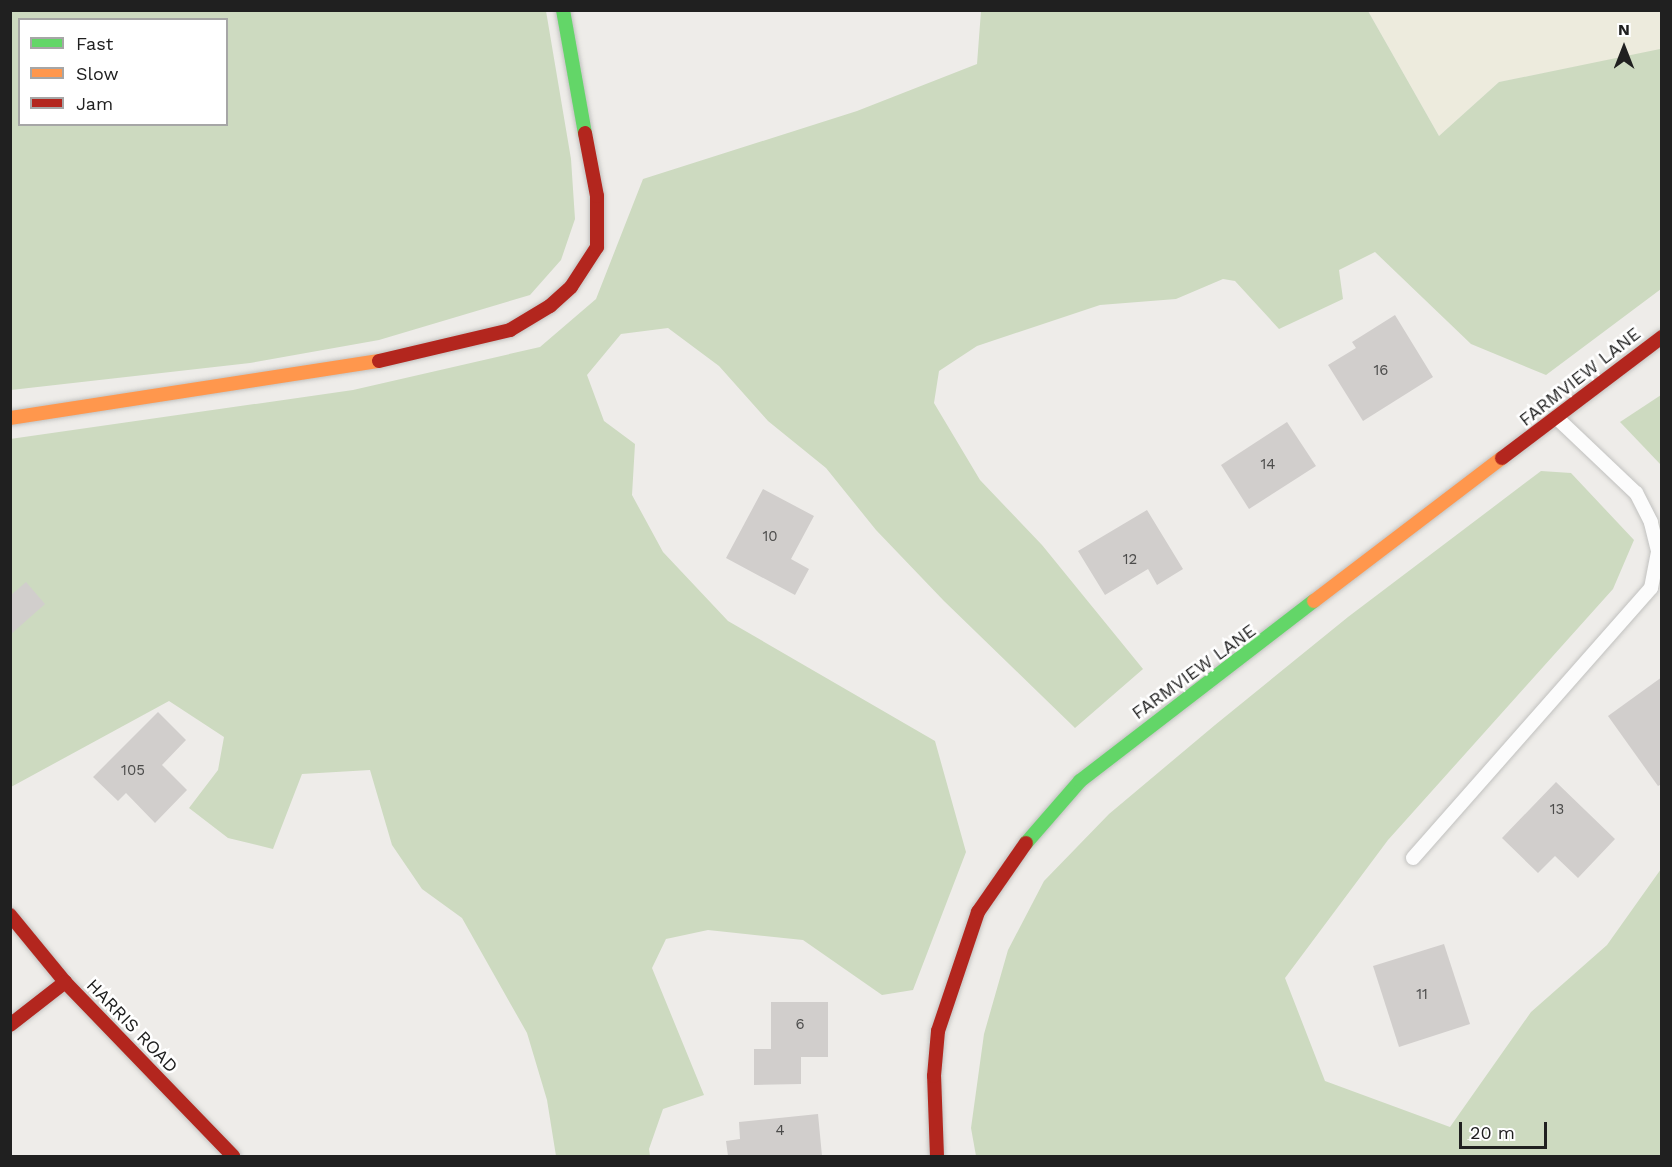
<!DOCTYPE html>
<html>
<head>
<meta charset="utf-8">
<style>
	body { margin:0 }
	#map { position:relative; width:1672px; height:1167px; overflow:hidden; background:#eeece9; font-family:"Work Sans",sans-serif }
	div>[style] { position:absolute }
	.farmland>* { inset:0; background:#edebdd }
	.forest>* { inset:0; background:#cddac0 }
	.building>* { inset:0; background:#d1cecc }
	.roads { filter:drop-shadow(0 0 2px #c1c1bf) drop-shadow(0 0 2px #c1c1bf) }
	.lane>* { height:14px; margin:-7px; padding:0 7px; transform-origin:7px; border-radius:7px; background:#fcfcfc }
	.fast>* { height:14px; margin:-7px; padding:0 7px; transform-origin:7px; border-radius:7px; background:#63d668 }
	.slow>* { height:14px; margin:-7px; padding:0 7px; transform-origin:7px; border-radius:7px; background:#ff974d }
	.jam>* { height:14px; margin:-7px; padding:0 7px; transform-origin:7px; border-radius:7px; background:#b3261e }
	span { translate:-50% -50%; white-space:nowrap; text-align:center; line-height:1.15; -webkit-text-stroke:5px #fff; paint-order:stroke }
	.number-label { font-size:15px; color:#4c4c4b }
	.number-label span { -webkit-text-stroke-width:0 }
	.street-label { font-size:18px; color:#202020 }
	.frame { position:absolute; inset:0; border:12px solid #202020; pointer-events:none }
	.legend { position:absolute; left:18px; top:18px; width:210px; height:108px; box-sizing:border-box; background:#fff; border:2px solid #a6a6a6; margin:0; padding:8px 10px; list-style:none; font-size:18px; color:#202020 }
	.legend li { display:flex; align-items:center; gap:12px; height:30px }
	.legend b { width:30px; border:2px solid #a6a6a6 }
	.north { position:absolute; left:1594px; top:18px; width:60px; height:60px; -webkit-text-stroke:4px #fff; paint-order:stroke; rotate:0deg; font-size:16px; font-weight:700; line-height:24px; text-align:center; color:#202020 }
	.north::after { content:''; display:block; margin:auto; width:21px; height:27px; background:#202020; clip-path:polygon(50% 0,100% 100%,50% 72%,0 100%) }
	.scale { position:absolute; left:1459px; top:1122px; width:88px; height:27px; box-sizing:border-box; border:3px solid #202020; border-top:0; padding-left:8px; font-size:18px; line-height:21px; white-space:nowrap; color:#202020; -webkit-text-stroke:4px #fff; paint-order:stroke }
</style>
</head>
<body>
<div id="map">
	<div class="farmland">
		<div style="clip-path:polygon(1368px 11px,1661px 11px,1661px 50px,1499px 82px,1439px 136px)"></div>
	</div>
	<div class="forest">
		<div style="clip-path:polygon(evenodd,10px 11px,546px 11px,571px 159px,575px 219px,561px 260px,530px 295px,379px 340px,250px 363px,11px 390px,10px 11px,20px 20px,226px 20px,226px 124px,20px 124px,20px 20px)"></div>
		<div style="clip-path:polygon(981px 11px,1368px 11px,1439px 136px,1499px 82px,1660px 49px,1661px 289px,1546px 375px,1471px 344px,1375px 252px,1339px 270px,1343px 299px,1279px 329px,1235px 281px,1223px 279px,1176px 299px,1100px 305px,977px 346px,939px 371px,934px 403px,980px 480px,1042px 545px,1143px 669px,1075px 728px,944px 601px,876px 530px,826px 468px,768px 421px,719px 366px,668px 328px,621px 334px,587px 375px,604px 421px,635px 444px,632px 495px,663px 552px,728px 621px,935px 741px,966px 852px,913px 990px,882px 995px,803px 940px,708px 930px,666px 939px,652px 968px,704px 1095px,663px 1109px,649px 1149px,650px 1156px,556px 1156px,547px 1100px,527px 1033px,462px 918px,422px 889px,392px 845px,370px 770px,302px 774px,273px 849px,228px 838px,189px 808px,218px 770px,224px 737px,169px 701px,11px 787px,10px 439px,353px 390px,540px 347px,596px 299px,643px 179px,857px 111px,977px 64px)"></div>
		<div style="clip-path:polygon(1661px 395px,1661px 465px,1620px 422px)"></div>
		<div style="clip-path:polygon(1541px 471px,1571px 473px,1634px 540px,1613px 589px,1388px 840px,1285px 978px,1325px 1081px,1450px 1127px,1531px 1012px,1607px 945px,1661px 869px,1661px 1156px,976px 1156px,971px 1128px,984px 1034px,1008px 950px,1044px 881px,1109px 814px,1215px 725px,1348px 617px)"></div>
	</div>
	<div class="building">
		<div style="clip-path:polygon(1395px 315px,1433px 377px,1363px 421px,1328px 365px,1356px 348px,1352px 342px)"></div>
		<div style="clip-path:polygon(1287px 422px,1316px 466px,1249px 509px,1221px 465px)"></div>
		<div style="clip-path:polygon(763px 489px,814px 516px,791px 559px,809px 569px,795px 595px,726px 558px)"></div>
		<div style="clip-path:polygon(1147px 510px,1183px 569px,1157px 585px,1148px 569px,1105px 595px,1078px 551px)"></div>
		<div style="clip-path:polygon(26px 582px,45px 604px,10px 635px,10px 596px)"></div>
		<div style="clip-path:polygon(1662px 677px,1662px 784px,1658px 786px,1608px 716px)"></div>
		<div style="clip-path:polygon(158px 712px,186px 740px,162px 765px,187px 790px,155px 823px,126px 793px,118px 801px,93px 777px)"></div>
		<div style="clip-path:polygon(1556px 782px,1615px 839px,1578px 878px,1555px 856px,1538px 873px,1502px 838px)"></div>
		<div style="clip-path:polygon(1444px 944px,1470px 1024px,1399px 1047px,1373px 966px)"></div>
		<div style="clip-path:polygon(771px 1002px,828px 1002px,828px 1057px,801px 1057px,801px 1084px,754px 1085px,754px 1049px,771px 1049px)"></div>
		<div style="clip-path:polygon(818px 1114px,822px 1156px,728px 1156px,726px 1141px,740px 1139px,739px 1122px)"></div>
	</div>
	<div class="roads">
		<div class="lane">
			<div style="left:1413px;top:858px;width:360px;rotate:-48.6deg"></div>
			<div style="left:1651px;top:588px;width:38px;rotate:-79deg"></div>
			<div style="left:1658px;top:551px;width:30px;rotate:-104deg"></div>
			<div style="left:1651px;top:522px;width:33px;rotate:-117deg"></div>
			<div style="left:1636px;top:493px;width:109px;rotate:-136.5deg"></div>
		</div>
		<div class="fast">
			<div style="left:563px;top:10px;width:125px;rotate:79.9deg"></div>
			<div style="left:1026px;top:843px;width:82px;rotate:-48.9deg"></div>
			<div style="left:1080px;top:781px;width:295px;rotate:-37.6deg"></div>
		</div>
		<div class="slow">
			<div style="left:10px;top:418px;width:373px;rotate:-8.8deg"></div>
			<div style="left:1314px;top:601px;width:236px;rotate:-37.3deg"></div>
		</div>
		<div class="jam">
			<div style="left:379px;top:361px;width:135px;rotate:-13.3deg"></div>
			<div style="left:510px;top:330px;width:47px;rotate:-31deg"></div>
			<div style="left:550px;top:306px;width:28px;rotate:-42deg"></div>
			<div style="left:571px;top:287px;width:48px;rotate:-57deg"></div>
			<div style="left:597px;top:247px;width:51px;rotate:-90deg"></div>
			<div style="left:597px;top:196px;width:64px;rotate:-100.8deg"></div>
			<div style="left:1502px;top:458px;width:201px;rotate:-37.1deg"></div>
			<div style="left:10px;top:915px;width:87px;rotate:50.6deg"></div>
			<div style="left:65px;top:982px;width:242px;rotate:46deg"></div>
			<div style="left:10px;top:1025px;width:70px;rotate:-38deg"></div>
			<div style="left:937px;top:1156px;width:80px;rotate:-92.1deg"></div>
			<div style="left:934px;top:1076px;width:45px;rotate:-84.9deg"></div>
			<div style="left:938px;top:1031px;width:126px;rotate:-71.4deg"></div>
			<div style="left:978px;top:912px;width:84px;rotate:-55.2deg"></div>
		</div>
	</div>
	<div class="number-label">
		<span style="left:1381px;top:371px">16</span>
		<span style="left:1268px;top:465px">14</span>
		<span style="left:770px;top:537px">10</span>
		<span style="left:1130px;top:560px">12</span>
		<span style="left:133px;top:771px">105</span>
		<span style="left:1557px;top:810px">13</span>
		<span style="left:1422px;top:995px">11</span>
		<span style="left:800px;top:1025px">6</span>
		<span style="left:780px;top:1131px">4</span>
	</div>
	<div class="street-label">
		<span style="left:1580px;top:377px;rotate:-38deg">FARMVIEW LANE</span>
		<span style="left:1194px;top:672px;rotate:-36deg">FARMVIEW LANE</span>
		<span style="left:132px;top:1026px;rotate:46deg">HARRIS ROAD</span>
	</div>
	<div class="frame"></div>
	<ul class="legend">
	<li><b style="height:8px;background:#63d668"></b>Fast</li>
	<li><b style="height:8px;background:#ff974d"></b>Slow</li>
	<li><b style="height:8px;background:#b3261e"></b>Jam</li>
	</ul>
	<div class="north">N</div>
	<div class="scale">20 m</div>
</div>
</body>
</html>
